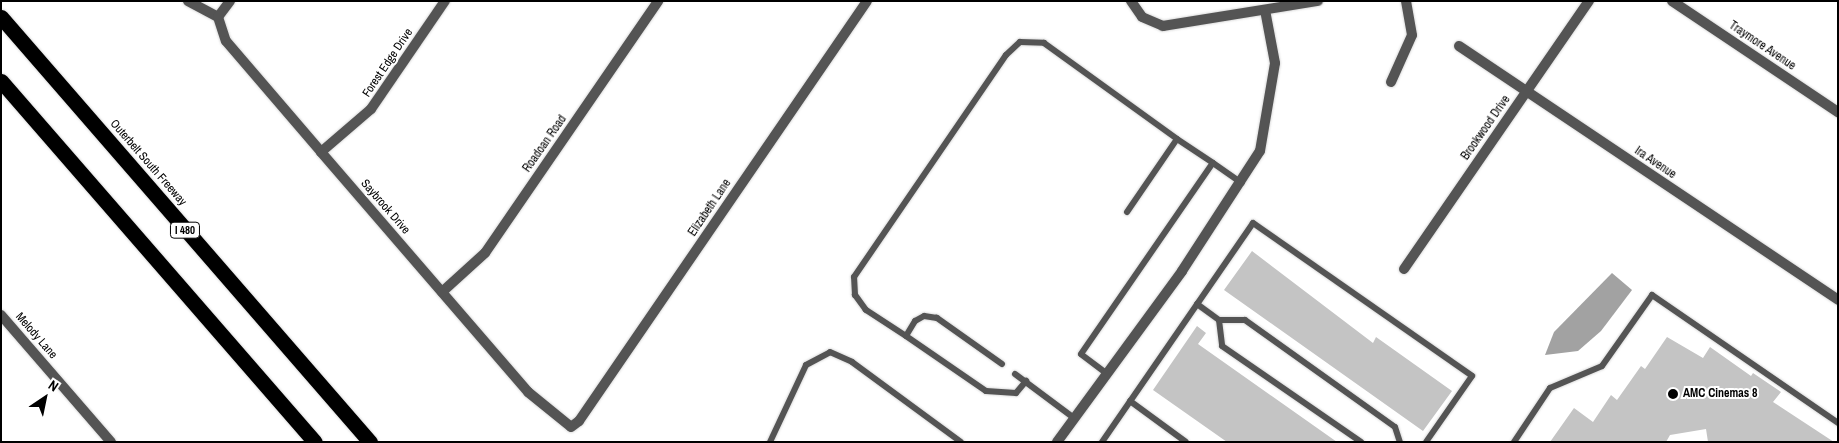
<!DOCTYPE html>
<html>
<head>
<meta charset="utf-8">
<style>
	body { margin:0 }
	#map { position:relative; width:1839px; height:443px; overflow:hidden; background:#fff; font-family:"Archivo Narrow",sans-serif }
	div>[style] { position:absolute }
	.water>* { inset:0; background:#a2a2a2 }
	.building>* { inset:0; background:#c4c4c4 }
	.roads { filter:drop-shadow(0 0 1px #dbdbdb) drop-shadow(0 0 1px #dbdbdb) }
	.lane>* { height:6px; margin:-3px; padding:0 3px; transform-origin:3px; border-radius:3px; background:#545454 }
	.street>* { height:10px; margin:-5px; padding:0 5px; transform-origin:5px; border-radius:5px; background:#545454 }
	.highway>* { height:15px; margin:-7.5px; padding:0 7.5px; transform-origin:7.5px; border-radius:7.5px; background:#000 }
	.dots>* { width:14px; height:14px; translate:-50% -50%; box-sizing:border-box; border:2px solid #fff; border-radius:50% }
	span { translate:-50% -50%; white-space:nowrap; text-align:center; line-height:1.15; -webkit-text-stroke:4px #fff; paint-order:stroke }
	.shield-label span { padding:1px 4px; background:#fff; border:1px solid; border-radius:4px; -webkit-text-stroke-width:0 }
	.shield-label { font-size:11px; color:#000; font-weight:700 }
	.street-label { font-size:12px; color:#000 }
	.poi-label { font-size:12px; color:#000; font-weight:700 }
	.left { translate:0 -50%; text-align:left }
	.frame { position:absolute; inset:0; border:2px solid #000; pointer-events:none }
	.north { position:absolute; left:20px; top:373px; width:50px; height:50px; -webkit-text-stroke:4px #fff; paint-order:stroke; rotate:34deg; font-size:14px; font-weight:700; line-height:20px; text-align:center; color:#000 }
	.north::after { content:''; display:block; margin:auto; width:18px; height:22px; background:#000; clip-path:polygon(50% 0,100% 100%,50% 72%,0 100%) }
</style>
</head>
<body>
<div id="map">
	<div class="water">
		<div style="clip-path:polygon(1612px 273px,1632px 290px,1601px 331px,1578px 351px,1545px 355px,1554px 332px)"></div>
	</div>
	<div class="building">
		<div style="clip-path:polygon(1252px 251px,1373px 343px,1376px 337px,1452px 391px,1423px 431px,1224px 290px)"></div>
		<div style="clip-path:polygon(1197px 326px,1206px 333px,1198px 344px,1337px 442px,1227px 442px,1153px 390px)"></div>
		<div style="clip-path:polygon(1667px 337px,1703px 358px,1710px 347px,1751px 376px,1753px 373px,1781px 392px,1773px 402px,1834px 442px,1708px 442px,1706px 429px,1670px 435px,1666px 442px,1550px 442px,1574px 408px,1593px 422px,1611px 395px,1617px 400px,1641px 366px,1645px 369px)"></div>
	</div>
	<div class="roads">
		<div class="lane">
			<div style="left:1127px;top:212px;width:88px;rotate:-55.6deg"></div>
			<div style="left:1177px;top:139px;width:43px;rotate:33.7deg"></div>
			<div style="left:1197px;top:304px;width:27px;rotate:36deg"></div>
			<div style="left:1219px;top:320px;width:26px"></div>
			<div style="left:1245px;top:320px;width:184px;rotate:35.5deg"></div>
			<div style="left:1395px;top:427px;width:16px;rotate:72deg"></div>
			<div style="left:1219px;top:320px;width:26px;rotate:83deg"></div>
			<div style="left:1222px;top:346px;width:169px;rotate:34.6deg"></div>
			<div style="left:906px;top:336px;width:48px;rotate:-147deg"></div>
			<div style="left:866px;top:310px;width:19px;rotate:-126deg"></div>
			<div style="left:855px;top:295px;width:18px;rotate:-93deg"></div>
			<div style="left:854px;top:277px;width:269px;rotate:-55.6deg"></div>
			<div style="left:1006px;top:55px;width:19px;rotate:-43deg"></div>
			<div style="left:1020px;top:42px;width:24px;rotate:2deg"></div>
			<div style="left:1044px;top:43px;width:164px;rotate:35.8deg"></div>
			<div style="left:1002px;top:364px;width:80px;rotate:-144.7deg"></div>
			<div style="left:937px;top:318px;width:13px;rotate:-171deg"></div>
			<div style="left:924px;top:316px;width:10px;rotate:151deg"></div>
			<div style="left:915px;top:321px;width:17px;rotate:121deg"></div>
			<div style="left:906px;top:336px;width:97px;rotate:34.5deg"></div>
			<div style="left:986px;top:391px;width:30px;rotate:4deg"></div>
			<div style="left:1016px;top:393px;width:16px;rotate:-50deg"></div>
			<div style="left:1106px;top:373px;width:31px;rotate:-143deg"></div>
			<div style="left:1081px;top:354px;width:232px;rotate:-55.4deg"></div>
			<div style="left:1213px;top:163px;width:35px;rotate:35deg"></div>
			<div style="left:1015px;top:374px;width:74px;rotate:36.7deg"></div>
			<div style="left:1130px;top:401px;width:69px;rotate:36.2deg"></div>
			<div style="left:770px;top:442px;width:85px;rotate:-64.9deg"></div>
			<div style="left:806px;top:365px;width:27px;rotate:-28deg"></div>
			<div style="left:830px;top:352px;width:24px;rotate:24deg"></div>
			<div style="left:852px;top:362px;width:135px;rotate:36.3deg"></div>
			<div style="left:1102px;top:442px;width:266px;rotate:-55.4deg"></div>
			<div style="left:1253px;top:223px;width:267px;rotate:34.9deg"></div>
			<div style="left:1472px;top:376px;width:80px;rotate:124.9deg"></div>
			<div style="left:1514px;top:442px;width:65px;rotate:-56.3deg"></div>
			<div style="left:1550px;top:388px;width:56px;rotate:-22.9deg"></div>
			<div style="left:1602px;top:366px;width:87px;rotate:-54.8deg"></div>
			<div style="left:1652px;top:295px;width:226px;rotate:34.5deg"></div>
		</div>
		<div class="street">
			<div style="left:188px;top:1px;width:34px;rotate:28deg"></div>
			<div style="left:218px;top:17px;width:25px;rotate:72deg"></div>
			<div style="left:226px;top:41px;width:146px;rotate:49.4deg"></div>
			<div style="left:321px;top:152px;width:317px;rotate:49.2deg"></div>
			<div style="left:528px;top:392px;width:55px;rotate:39.1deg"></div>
			<div style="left:571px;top:427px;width:10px;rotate:-37deg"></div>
			<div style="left:579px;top:421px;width:509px;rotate:-55.56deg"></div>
			<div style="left:1131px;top:1px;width:19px;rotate:55deg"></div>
			<div style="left:1142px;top:17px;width:23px;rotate:23deg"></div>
			<div style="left:1163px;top:26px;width:157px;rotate:-9.2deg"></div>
			<div style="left:1672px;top:1px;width:200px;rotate:33.8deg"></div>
			<div style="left:218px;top:17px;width:20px;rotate:-53deg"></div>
			<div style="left:1459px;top:46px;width:456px;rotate:33.8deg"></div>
			<div style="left:1391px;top:82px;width:51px;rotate:-65.9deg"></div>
			<div style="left:1412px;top:35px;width:35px;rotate:-100deg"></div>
			<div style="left:321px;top:152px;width:66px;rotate:-40.7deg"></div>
			<div style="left:371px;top:109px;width:131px;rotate:-55.6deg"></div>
			<div style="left:1404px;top:269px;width:326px;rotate:-55.4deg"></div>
			<div style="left:442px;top:292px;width:58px;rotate:-42.2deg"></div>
			<div style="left:485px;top:253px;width:306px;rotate:-55.5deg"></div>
			<div style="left:1px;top:315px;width:168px;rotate:49.1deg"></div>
			<div style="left:1057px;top:442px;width:212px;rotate:-53.8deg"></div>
			<div style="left:1182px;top:271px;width:143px;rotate:-57deg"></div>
			<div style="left:1260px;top:151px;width:89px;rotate:-80.3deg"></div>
			<div style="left:1275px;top:63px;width:54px;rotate:-100.7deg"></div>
		</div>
		<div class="highway">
			<div style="left:1px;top:17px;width:563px;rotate:49.03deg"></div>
			<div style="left:1px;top:81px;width:478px;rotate:49deg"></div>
		</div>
	</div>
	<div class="dots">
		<div style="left:1673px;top:394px;background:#000"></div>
	</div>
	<div class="shield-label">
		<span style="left:185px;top:230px">I 480</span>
	</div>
	<div class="street-label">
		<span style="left:1762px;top:46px;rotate:34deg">Traymore Avenue</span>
		<span style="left:388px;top:63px;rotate:-56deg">Forest Edge Drive</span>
		<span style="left:1486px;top:128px;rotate:-55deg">Brookwood Drive</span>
		<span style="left:545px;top:144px;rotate:-55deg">Roadoan Road</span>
		<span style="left:148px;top:163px;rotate:49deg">Outerbelt South Freeway</span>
		<span style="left:1655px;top:163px;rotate:34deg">Ira Avenue</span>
		<span style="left:385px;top:207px;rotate:49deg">Saybrook Drive</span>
		<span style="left:710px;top:208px;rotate:-56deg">Elizabeth Lane</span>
		<span style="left:36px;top:336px;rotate:49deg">Melody Lane</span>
	</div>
	<div class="poi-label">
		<span class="left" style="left:1683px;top:394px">AMC Cinemas 8</span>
	</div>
	<div class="frame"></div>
	<div class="north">N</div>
</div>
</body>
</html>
